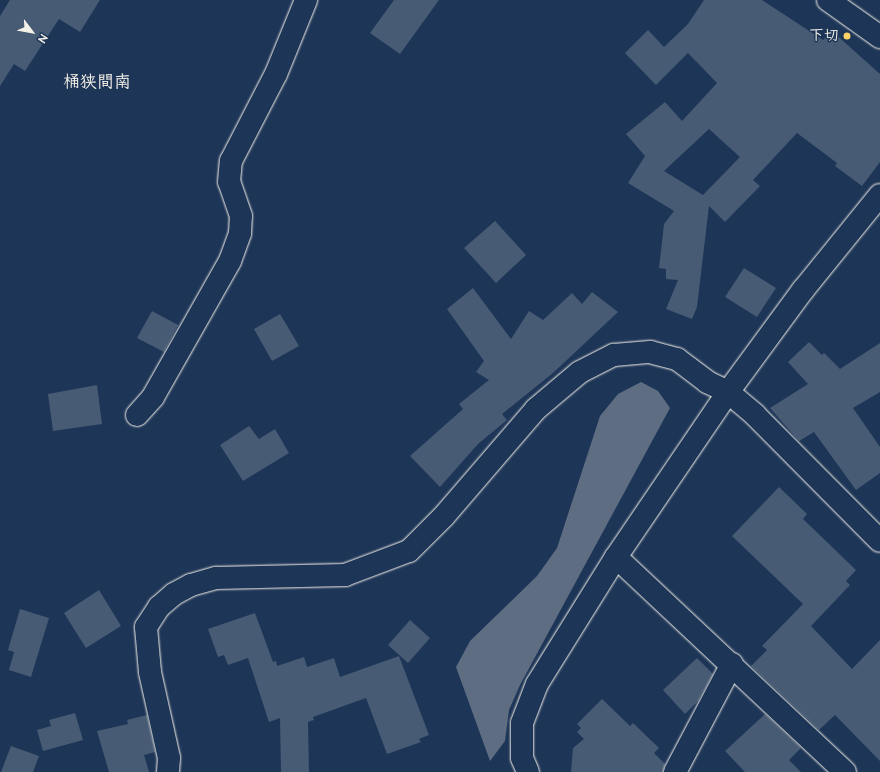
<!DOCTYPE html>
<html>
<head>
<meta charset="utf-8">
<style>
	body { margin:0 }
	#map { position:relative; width:880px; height:772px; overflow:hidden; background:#1d3557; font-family:"Architects Daughter","Klee One",sans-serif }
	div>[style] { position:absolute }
	.water>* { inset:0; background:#5e6d82 }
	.building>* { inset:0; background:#485b74 }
	.roads { filter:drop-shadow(0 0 1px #f4f1e8) drop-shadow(0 0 1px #f4f1e8) }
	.street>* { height:22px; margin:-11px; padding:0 11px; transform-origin:11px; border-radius:11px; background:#1d3557 }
	.secondary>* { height:22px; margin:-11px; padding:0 11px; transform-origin:11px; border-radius:11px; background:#1d3557 }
	.dots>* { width:11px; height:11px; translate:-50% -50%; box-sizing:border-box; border:2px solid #1d3557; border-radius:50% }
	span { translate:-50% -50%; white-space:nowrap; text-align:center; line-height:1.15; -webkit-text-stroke:3px #1d3557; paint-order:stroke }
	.poi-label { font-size:15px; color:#f4f1e8; font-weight:700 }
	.right { translate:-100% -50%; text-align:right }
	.quarter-label { font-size:17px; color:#f4f1e8; font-weight:700 }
	.north { position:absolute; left:12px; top:12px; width:40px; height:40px; -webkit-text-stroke:3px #1d3557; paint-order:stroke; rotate:122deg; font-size:11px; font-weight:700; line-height:16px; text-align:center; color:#f4f1e8 }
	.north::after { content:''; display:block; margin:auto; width:14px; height:18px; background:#f4f1e8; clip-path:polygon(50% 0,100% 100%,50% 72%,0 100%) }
</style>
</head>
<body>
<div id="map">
	<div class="water">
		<div style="clip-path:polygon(641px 382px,658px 391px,670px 408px,520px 685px,509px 710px,505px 741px,490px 761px,456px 667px,470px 641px,537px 576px,557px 548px,600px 416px,618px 394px)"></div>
	</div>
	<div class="building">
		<div style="clip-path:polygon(10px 0,100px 0,80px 32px,59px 19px,25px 71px,14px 64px,0 86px,0 16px)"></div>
		<div style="clip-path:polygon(394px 0,439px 0,400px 54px,370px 33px)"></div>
		<div style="clip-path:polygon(evenodd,704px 0,762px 0,823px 40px,832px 31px,880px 74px,880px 162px,862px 186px,835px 166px,837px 163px,797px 133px,753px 180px,760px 186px,725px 222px,709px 206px,697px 307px,692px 319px,666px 309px,678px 280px,666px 279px,666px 269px,659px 268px,664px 224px,674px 211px,628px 183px,645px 156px,626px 134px,665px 102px,682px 121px,717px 83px,688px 53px,656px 85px,625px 53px,648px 30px,664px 47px,688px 24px,704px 0,709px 129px,740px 157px,703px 195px,664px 171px,709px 129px)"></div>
		<div style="clip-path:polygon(495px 221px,526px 255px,496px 283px,464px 248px)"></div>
		<div style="clip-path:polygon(744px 268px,776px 288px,757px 317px,725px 297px)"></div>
		<div style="clip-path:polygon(473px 288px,511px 339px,529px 311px,543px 320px,572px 293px,582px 304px,592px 292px,618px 312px,553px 373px,502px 414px,507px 420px,478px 444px,440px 487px,410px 456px,463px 409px,459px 404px,489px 380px,476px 372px,484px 361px,447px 309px)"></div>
		<div style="clip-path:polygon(152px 311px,178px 325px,164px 352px,137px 338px)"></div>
		<div style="clip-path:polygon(280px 314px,299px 346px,272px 361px,254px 329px)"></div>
		<div style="clip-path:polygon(809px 342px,822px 355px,824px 353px,840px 369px,880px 343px,880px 392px,853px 408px,880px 447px,880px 473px,856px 490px,814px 432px,799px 441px,770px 408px,808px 384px,788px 362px)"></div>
		<div style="clip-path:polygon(97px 385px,102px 424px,53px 431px,48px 394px)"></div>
		<div style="clip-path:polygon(249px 426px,259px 439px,275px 429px,289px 453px,243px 481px,220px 445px)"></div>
		<div style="clip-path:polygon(779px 487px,807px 514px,803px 519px,856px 570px,846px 581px,850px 585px,811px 626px,852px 669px,880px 640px,880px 761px,835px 715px,819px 730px,751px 666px,767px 650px,762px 646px,803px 604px,732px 536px)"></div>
		<div style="clip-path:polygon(99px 590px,121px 626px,86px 648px,64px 613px)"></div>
		<div style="clip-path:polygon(20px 609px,49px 618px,31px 677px,9px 670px,14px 652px,8px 650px)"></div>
		<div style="clip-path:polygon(255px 613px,273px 662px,276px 661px,277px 666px,304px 657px,307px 667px,334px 658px,340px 677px,399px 656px,429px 735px,419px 739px,421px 742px,387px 754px,366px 698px,313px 717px,314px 720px,308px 722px,309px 772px,281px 772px,280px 718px,269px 722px,248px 658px,228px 665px,224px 655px,218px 657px,208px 629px)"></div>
		<div style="clip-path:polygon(410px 620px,430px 638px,408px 663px,388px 645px)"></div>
		<div style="clip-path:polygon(697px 658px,713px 674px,698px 701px,685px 714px,663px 690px)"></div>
		<div style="clip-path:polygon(602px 699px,630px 726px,633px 723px,659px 748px,654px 753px,665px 764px,663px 772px,571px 772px,573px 748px,584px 739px,577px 732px,581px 728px,577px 724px)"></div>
		<div style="clip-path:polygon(75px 713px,83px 740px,43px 751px,37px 730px,51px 726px,49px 720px)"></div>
		<div style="clip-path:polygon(765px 714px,801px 748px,789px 760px,801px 772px,745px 772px,725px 751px)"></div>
		<div style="clip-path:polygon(147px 715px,155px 752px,144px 755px,149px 772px,109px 772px,97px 731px,128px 724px,127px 720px)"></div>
		<div style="clip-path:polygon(11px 746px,39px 756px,33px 772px,1px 772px)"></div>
	</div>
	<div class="roads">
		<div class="street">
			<div style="left:137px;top:415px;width:24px;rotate:-48deg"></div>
			<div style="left:153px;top:397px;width:156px;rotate:-60.5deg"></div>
			<div style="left:230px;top:261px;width:30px;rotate:-70deg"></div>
			<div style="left:240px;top:233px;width:17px;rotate:-87deg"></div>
			<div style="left:241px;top:216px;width:36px;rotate:-109deg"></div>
			<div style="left:229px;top:182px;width:21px;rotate:-85deg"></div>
			<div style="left:231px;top:161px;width:98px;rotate:-62.7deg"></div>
			<div style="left:276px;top:74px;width:80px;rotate:-67.9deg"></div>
			<div style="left:616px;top:557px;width:314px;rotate:43.2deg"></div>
			<div style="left:168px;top:772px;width:14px;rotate:-86deg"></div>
			<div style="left:169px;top:758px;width:88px;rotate:-102.5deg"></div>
			<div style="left:150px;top:672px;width:45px;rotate:-95.1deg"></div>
			<div style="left:146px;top:627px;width:24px;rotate:-57deg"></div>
			<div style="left:159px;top:607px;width:20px;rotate:-41deg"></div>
			<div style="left:174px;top:594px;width:19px;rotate:-28deg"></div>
			<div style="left:191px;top:585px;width:26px;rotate:-16deg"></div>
			<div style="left:216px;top:578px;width:129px;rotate:-1.3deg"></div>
			<div style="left:345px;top:575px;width:68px;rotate:-20.6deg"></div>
			<div style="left:409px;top:551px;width:49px;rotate:-45deg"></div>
			<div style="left:444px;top:516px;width:141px;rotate:-49.3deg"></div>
			<div style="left:536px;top:409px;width:57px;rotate:-40.1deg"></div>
			<div style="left:580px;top:372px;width:38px;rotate:-27deg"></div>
			<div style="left:614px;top:355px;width:36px;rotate:-5deg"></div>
			<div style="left:650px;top:352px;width:28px;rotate:15deg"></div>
			<div style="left:677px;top:359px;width:38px;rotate:37deg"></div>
			<div style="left:707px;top:382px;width:23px;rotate:25deg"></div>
			<div style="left:728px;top:392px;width:35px;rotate:40deg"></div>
			<div style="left:755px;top:415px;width:177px;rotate:45.2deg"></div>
			<div style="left:528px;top:772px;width:15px;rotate:-113deg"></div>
			<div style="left:522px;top:758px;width:35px;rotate:-90deg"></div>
			<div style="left:522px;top:723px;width:42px;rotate:-69deg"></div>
			<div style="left:537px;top:684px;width:150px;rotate:-58.1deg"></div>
			<div style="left:616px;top:557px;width:199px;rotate:-55.8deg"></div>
			<div style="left:728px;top:392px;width:127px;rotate:-53.7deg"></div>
			<div style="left:803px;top:290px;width:122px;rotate:-51deg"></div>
			<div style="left:675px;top:772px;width:122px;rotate:-62.2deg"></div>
		</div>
		<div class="secondary">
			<div style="left:828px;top:0;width:64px;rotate:35.4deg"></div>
		</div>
	</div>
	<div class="dots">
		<div style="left:847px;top:36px;background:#ffd166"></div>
	</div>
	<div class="poi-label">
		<span class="right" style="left:839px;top:36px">下切</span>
	</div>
	<div class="quarter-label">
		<span style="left:97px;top:83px">桶狭間南</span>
	</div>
	<div class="north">N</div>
</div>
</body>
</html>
